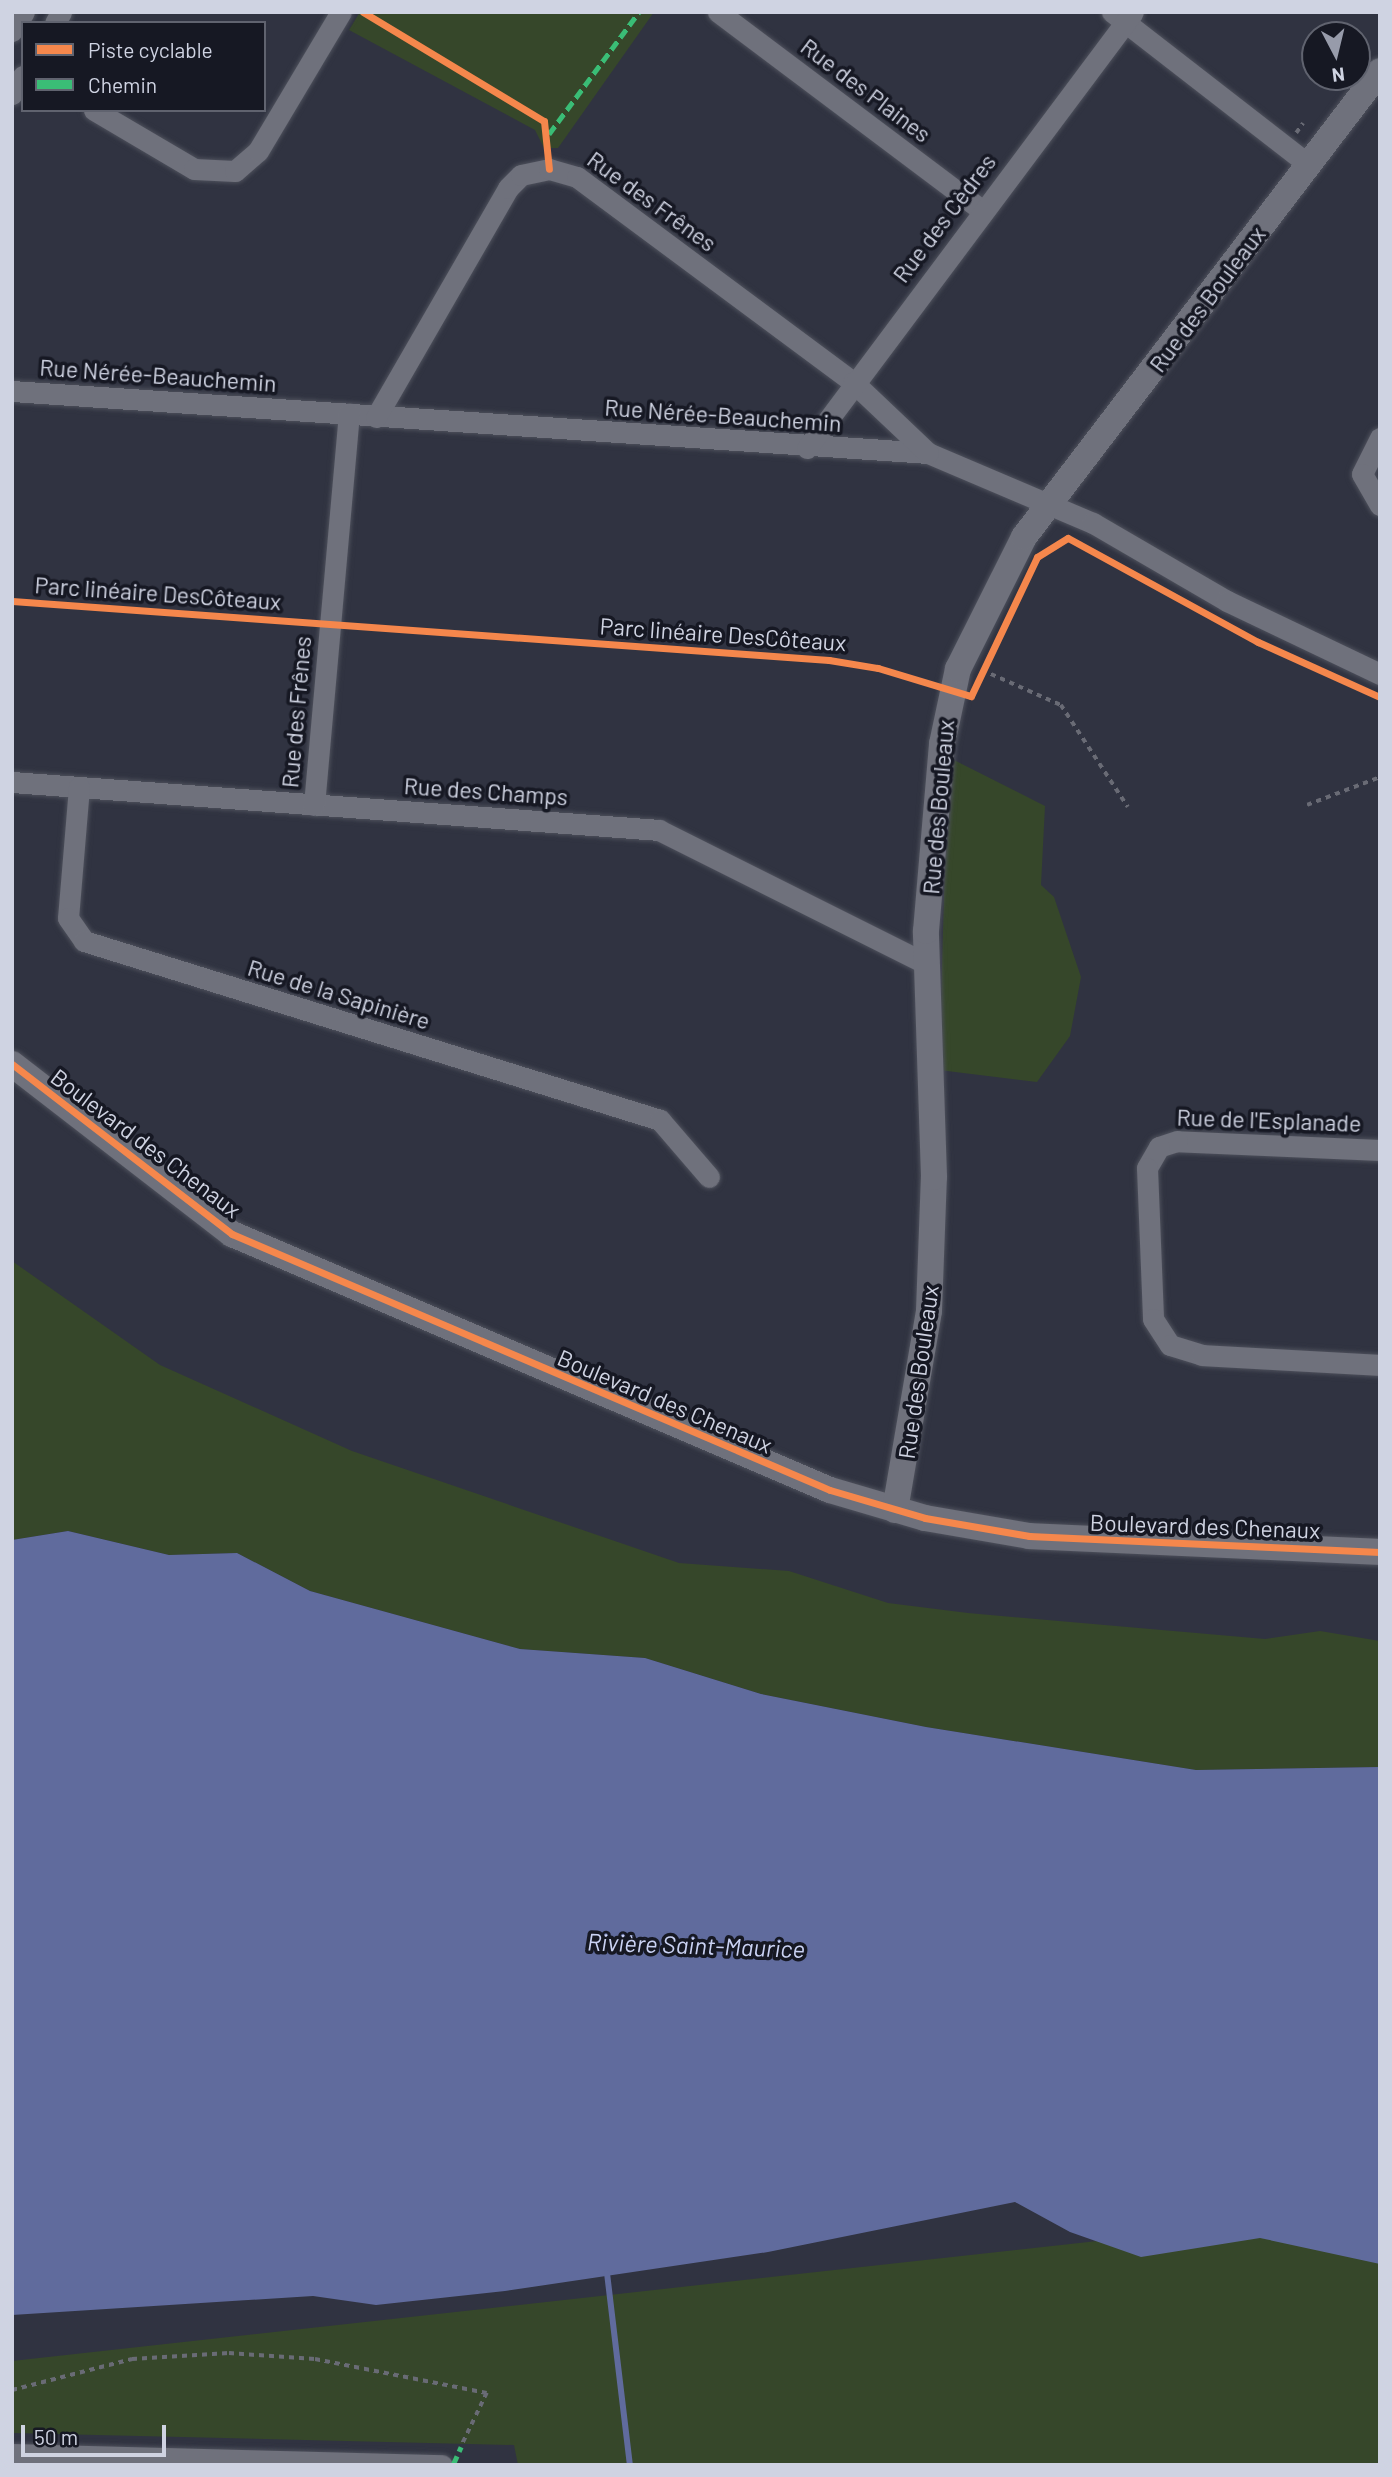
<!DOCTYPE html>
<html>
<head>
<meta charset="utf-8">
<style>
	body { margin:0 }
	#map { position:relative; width:1392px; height:2477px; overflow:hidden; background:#303341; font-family:Barlow,sans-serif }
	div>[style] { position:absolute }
	.green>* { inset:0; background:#36472a }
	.water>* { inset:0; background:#606b9d }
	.stream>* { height:6px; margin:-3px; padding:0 3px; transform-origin:3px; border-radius:3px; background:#606b9d }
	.path>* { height:3.5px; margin-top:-1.75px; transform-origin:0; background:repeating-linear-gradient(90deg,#696b75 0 5px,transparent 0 10px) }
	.roads { filter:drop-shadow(0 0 2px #4d505b) drop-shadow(0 0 2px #4d505b) }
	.minor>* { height:21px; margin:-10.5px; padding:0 10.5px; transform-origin:10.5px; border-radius:10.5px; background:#6f717c }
	.tertiary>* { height:26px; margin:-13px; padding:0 13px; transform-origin:13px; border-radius:13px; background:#6f717c }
	.quiet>* { height:5px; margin-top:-2.5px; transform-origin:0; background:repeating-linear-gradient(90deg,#3abd76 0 10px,transparent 0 15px) }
	.cycleway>* { height:7px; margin:-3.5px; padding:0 3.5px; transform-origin:3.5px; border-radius:3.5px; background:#f5874c }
	span { translate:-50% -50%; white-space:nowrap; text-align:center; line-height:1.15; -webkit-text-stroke:7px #161823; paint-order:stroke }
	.street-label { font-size:23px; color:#cfd3e2 }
	.water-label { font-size:24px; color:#cad2f3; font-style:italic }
	.frame { position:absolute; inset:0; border:14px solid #cfd3e2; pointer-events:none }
	.legend { position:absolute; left:21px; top:21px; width:245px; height:91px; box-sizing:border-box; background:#161823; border:2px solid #60636f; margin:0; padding:9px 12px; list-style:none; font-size:21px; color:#cfd3e2 }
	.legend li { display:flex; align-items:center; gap:14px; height:35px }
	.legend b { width:35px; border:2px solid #60636f }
	.north { position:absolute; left:1301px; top:21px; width:70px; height:70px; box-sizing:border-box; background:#161823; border:2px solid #60636f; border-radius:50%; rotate:173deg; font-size:19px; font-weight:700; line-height:28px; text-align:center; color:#cfd3e2 }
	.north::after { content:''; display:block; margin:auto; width:24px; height:32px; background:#979baa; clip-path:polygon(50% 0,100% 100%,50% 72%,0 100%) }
	.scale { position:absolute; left:21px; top:2425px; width:145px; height:32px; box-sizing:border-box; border:4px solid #cfd3e2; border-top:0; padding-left:9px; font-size:21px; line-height:24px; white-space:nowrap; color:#cfd3e2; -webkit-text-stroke:5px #161823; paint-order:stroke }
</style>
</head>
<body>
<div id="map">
	<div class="green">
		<div style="clip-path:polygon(360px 12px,654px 12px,558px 148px,544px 148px,535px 130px,349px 30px)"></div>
		<div style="clip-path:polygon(948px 757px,1045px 806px,1041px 885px,1054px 897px,1081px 977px,1070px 1036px,1037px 1082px,939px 1070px)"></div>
		<div style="clip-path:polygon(12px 1261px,160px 1365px,352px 1451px,679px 1563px,789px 1571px,888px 1603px,968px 1613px,1265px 1639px,1320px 1631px,1380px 1641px,1380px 1767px,1196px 1770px,926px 1727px,761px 1694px,645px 1658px,520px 1649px,310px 1591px,237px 1553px,169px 1555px,68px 1531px,12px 1540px)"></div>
		<div style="clip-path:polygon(1242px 2225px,1380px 2243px,1380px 2465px,518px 2465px,514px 2445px,12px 2433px,12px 2361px)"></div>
	</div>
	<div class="water">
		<div style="clip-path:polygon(68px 1531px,169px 1555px,237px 1553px,310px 1591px,520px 1649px,645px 1658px,761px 1694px,926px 1727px,1196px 1770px,1380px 1767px,1380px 2264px,1260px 2238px,1141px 2257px,1070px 2232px,1015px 2202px,768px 2252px,505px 2291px,376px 2305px,313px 2296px,12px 2315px,12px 1540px)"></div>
	</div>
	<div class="stream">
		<div style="left:607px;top:2273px;width:193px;rotate:83.2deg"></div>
	</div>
	<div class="path">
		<div style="left:1296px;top:133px;width:12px;rotate:-55deg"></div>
		<div style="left:982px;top:670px;width:86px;rotate:23.9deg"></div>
		<div style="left:1061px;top:705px;width:122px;rotate:56.7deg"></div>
		<div style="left:1307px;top:805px;width:78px;rotate:-21deg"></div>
		<div style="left:12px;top:2390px;width:124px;rotate:-14.5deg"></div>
		<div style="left:132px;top:2359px;width:97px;rotate:-3.5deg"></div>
		<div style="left:229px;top:2353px;width:86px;rotate:4deg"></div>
		<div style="left:315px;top:2359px;width:175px;rotate:11.2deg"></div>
		<div style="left:487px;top:2393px;width:60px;rotate:115.7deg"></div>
	</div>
	<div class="roads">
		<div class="minor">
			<div style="left:718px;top:12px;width:331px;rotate:36.9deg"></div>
			<div style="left:1112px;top:12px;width:248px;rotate:37.8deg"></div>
			<div style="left:55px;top:23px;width:13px;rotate:-61deg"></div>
			<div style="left:12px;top:31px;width:22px;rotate:-58deg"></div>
			<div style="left:12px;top:94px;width:21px;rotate:-59deg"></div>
			<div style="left:94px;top:110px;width:116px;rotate:30.5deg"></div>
			<div style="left:194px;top:169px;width:41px;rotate:2.8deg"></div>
			<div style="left:235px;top:171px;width:30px;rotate:-41deg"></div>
			<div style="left:258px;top:151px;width:162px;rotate:-59.2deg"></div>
			<div style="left:12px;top:391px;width:918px;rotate:3.87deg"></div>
			<div style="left:928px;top:453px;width:179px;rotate:23deg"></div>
			<div style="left:1093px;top:523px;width:155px;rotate:30.2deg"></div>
			<div style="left:1227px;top:601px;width:170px;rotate:25.5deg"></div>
			<div style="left:376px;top:417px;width:264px;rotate:-60deg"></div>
			<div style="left:508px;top:188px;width:18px;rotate:-45deg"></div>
			<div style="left:521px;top:175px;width:29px;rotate:-12deg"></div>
			<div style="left:549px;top:169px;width:29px;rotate:16deg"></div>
			<div style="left:577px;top:177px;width:344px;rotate:36.6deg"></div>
			<div style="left:853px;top:382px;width:103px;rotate:43.4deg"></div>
			<div style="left:1380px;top:438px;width:40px;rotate:116.6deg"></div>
			<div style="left:1362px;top:474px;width:36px;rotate:60deg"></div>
			<div style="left:807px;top:448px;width:544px;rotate:-53.21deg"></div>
			<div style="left:12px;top:782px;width:649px;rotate:4.24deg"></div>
			<div style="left:659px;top:830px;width:297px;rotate:26.6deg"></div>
			<div style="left:79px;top:787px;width:131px;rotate:94.8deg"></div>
			<div style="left:68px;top:918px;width:28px;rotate:55deg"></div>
			<div style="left:84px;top:941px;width:603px;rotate:17.26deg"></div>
			<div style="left:660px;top:1120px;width:75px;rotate:49.3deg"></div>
			<div style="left:314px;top:805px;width:393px;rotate:-84.9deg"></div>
			<div style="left:1380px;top:1150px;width:203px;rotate:-177.5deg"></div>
			<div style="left:1177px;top:1141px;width:19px;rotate:162deg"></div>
			<div style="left:1159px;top:1147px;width:24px;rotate:120deg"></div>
			<div style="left:1147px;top:1168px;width:151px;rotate:87.7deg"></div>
			<div style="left:1153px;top:1319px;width:31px;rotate:57deg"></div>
			<div style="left:1170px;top:1345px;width:34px;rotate:17deg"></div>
			<div style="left:1202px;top:1355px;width:178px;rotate:3.2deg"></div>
			<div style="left:12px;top:2454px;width:430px;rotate:1.5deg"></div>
		</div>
		<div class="tertiary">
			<div style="left:12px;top:1064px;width:278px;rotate:37.7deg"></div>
			<div style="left:232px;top:1234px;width:650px;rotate:23.18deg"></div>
			<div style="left:830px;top:1490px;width:99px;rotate:16.4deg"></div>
			<div style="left:925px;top:1518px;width:106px;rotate:9.8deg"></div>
			<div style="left:1029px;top:1536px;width:351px;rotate:2.6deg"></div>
			<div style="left:895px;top:1510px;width:202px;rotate:-80.3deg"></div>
			<div style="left:929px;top:1311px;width:134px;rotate:-87.9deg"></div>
			<div style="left:934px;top:1177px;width:246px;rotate:-91.9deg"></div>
			<div style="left:926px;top:931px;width:188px;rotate:-85.1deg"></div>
			<div style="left:942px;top:744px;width:77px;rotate:-78deg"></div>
			<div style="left:958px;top:669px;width:148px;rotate:-63.4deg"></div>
			<div style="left:1024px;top:537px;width:586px;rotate:-52.62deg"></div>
		</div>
	</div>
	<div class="quiet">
		<div style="left:549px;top:134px;width:152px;rotate:-53.6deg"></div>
		<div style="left:453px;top:2465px;width:20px;rotate:-66deg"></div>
	</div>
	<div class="cycleway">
		<div style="left:363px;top:12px;width:211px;rotate:31.1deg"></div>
		<div style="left:544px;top:121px;width:48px;rotate:84.1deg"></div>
		<div style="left:12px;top:601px;width:819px;rotate:4.13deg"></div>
		<div style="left:829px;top:660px;width:50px;rotate:9.3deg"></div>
		<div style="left:878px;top:668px;width:97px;rotate:16.8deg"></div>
		<div style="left:971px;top:696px;width:154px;rotate:-64.6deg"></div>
		<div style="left:1037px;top:557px;width:36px;rotate:-32deg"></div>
		<div style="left:1068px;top:538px;width:217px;rotate:28.7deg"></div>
		<div style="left:1258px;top:642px;width:134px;rotate:24.3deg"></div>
		<div style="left:12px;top:1064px;width:278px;rotate:37.7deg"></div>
		<div style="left:232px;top:1234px;width:650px;rotate:23.18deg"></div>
		<div style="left:830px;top:1490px;width:99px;rotate:16.4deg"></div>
		<div style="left:925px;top:1518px;width:106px;rotate:9.8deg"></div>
		<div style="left:1029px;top:1536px;width:351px;rotate:2.6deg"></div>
	</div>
	<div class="street-label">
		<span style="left:866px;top:90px;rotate:37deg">Rue des Plaines</span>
		<span style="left:652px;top:201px;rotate:36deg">Rue des Frênes</span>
		<span style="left:944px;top:218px;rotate:-53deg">Rue des Cèdres</span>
		<span style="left:1207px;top:299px;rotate:-53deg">Rue des Bouleaux</span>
		<span style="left:158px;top:375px;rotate:4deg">Rue Nérée-Beauchemin</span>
		<span style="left:723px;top:415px;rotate:4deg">Rue Nérée-Beauchemin</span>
		<span style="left:158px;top:593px;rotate:4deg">Parc linéaire DesCôteaux</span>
		<span style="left:723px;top:634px;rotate:4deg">Parc linéaire DesCôteaux</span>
		<span style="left:296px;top:712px;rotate:-85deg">Rue des Frênes</span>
		<span style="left:486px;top:791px;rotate:4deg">Rue des Champs</span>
		<span style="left:938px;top:807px;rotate:-85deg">Rue des Bouleaux</span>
		<span style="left:339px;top:994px;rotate:17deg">Rue de la Sapinière</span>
		<span style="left:1269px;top:1120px;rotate:2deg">Rue de l'Esplanade</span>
		<span style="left:146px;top:1143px;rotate:37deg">Boulevard des Chenaux</span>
		<span style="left:918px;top:1372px;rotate:-82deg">Rue des Bouleaux</span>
		<span style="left:665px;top:1401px;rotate:23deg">Boulevard des Chenaux</span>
		<span style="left:1205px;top:1526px;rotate:2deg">Boulevard des Chenaux</span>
	</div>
	<div class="water-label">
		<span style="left:696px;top:1945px;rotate:2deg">Rivière Saint-Maurice</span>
	</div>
	<div class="frame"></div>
	<ul class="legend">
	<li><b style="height:9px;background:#f5874c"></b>Piste cyclable</li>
	<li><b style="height:9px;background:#3abd76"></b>Chemin</li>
	</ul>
	<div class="north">N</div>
	<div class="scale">50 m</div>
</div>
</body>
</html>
